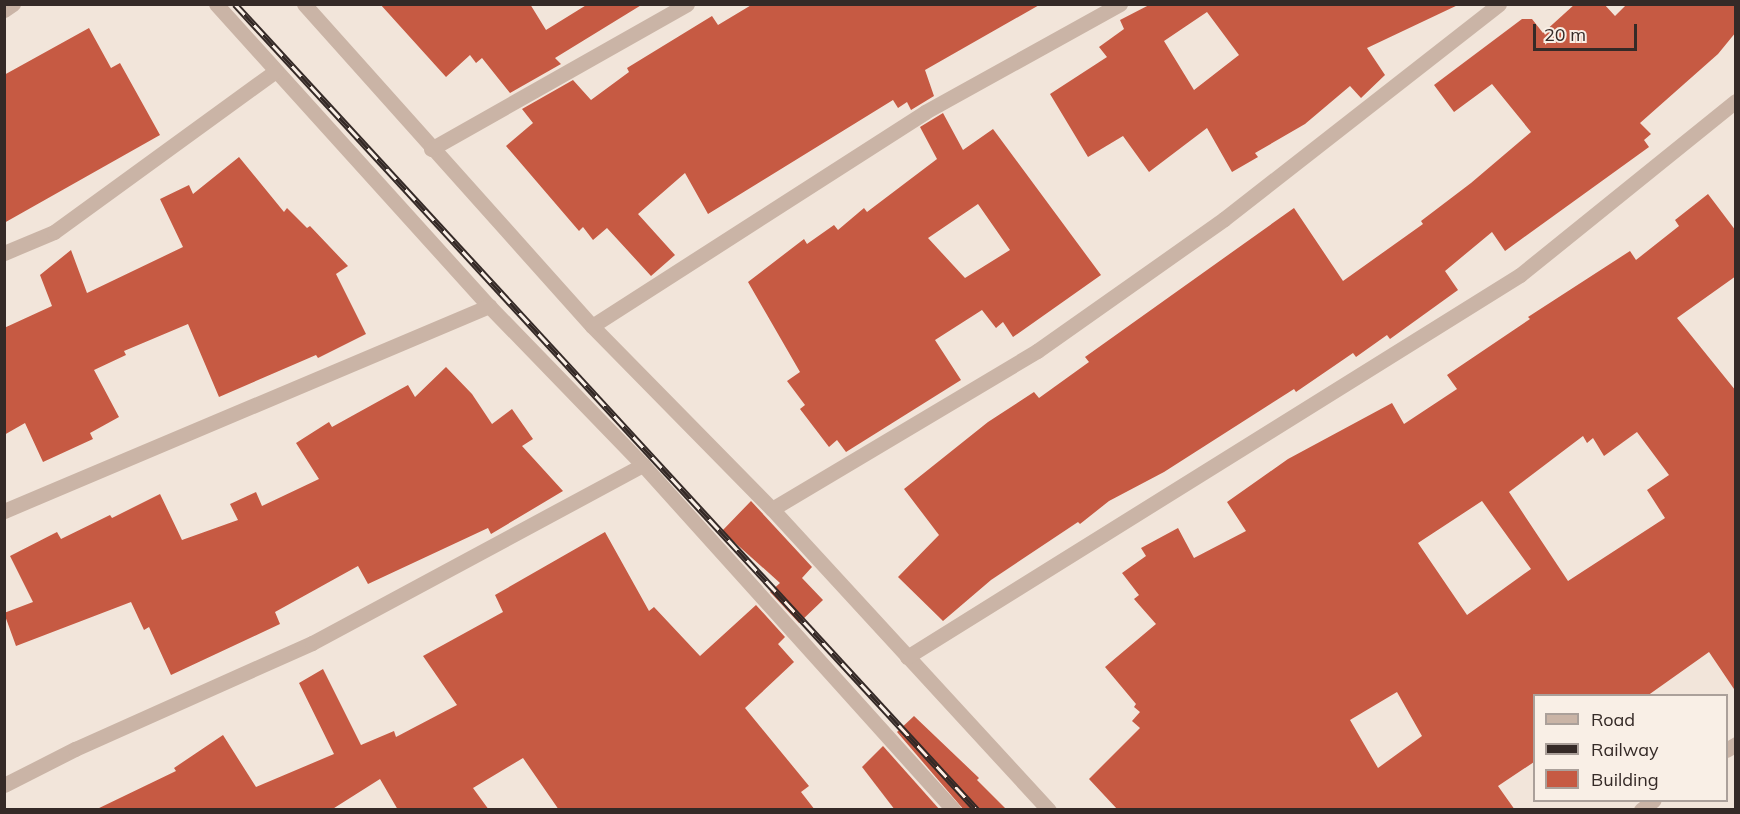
<!DOCTYPE html>
<html>
<head>
<meta charset="utf-8">
<style>
	body { margin:0 }
	#map { position:relative; width:1740px; height:814px; overflow:hidden; background:#f2e5da; font-family:Mulish,sans-serif }
	div>[style] { position:absolute }
	.building>* { inset:0; background:#c65a43 }
	.minor>* { height:15px; margin:-7.5px; padding:0 7.5px; transform-origin:7.5px; border-radius:7.5px; background:#cab4a6 }
	.rail>* { height:7px; margin-top:-3.5px; transform-origin:0; background:repeating-linear-gradient(90deg,#f9efe6 0 14px,#352a27 0 28px); box-sizing:border-box; border-block:2px solid #352a27 }
	span { translate:-50% -50%; white-space:nowrap; text-align:center; line-height:1.15; -webkit-text-stroke:4.5px #f9efe6; paint-order:stroke }
	.frame { position:absolute; inset:0; border:6px solid #352a27; pointer-events:none }
	.legend { position:absolute; left:1533px; top:694px; width:195px; height:108px; box-sizing:border-box; background:#f9efe6; border:2px solid #aba09a; margin:0; padding:8px 10px; list-style:none; font-size:18px; color:#352a27 }
	.legend li { display:flex; align-items:center; gap:12px; height:30px }
	.legend b { width:30px; border:2px solid #aba09a }
	.scale { position:absolute; left:1533px; top:24px; width:104px; height:27px; box-sizing:border-box; border:3px solid #352a27; border-top:0; padding-left:8px; font-size:18px; line-height:21px; white-space:nowrap; color:#352a27; -webkit-text-stroke:4px #f9efe6; paint-order:stroke }
</style>
</head>
<body>
<div id="map">
	<div class="building">
		<div style="clip-path:polygon(380px 4px,530px 4px,546px 30px,588px 4px,643px 4px,555px 58px,561px 64px,510px 93px,482px 58px,476px 63px,470px 55px,446px 77px)"></div>
		<div style="clip-path:polygon(753px 4px,1041px 4px,925px 70px,934px 96px,911px 110px,907px 102px,898px 108px,893px 100px,708px 214px,685px 173px,638px 214px,675px 255px,651px 276px,607px 228px,593px 240px,583px 227px,579px 231px,506px 146px,533px 123px,522px 109px,573px 80px,591px 100px,629px 72px,627px 68px,712px 16px,718px 25px)"></div>
		<div style="clip-path:polygon(evenodd,1151px 4px,1460px 4px,1367px 48px,1385px 75px,1361px 98px,1350px 86px,1305px 124px,1255px 153px,1258px 157px,1232px 172px,1207px 128px,1149px 172px,1123px 136px,1088px 157px,1050px 94px,1107px 57px,1099px 47px,1124px 29px,1120px 20px,1151px 4px,1207px 12px,1239px 55px,1194px 90px,1164px 41px,1207px 12px)"></div>
		<div style="clip-path:polygon(1575px 4px,1604px 4px,1615px 16px,1627px 4px,1736px 4px,1736px 32px,1718px 54px,1640px 123px,1651px 134px,1644px 140px,1649px 147px,1505px 251px,1492px 232px,1445px 271px,1458px 290px,1390px 339px,1387px 335px,1356px 357px,1353px 353px,1296px 392px,1294px 389px,1164px 472px,1109px 501px,1080px 524px,1078px 522px,991px 580px,943px 621px,898px 577px,939px 535px,904px 489px,988px 422px,1034px 392px,1039px 398px,1089px 362px,1085px 357px,1294px 208px,1343px 281px,1423px 224px,1421px 221px,1471px 183px,1531px 132px,1492px 84px,1454px 112px,1434px 85px,1522px 19px,1532px 19px,1543px 33px)"></div>
		<div style="clip-path:polygon(89px 28px,111px 68px,120px 63px,160px 135px,4px 223px,4px 75px)"></div>
		<div style="clip-path:polygon(evenodd,943px 113px,963px 150px,993px 129px,1101px 275px,1013px 337px,1003px 322px,996px 328px,982px 310px,935px 340px,961px 380px,846px 452px,837px 440px,829px 447px,800px 409px,805px 405px,787px 381px,800px 372px,748px 282px,804px 239px,807px 244px,834px 225px,838px 230px,864px 208px,867px 212px,937px 159px,920px 127px,943px 113px,978px 204px,1010px 250px,965px 278px,928px 238px,978px 204px)"></div>
		<div style="clip-path:polygon(239px 157px,284px 212px,287px 208px,307px 228px,310px 226px,348px 266px,336px 274px,366px 334px,318px 358px,316px 355px,219px 397px,188px 324px,124px 351px,126px 355px,94px 370px,119px 417px,90px 433px,93px 439px,43px 462px,25px 423px,4px 435px,4px 328px,52px 306px,40px 275px,71px 250px,87px 293px,183px 247px,160px 199px,189px 185px,193px 194px)"></div>
		<div style="clip-path:polygon(evenodd,1708px 194px,1736px 231px,1736px 276px,1677px 318px,1736px 391px,1736px 692px,1709px 652px,1647px 696px,1534px 696px,1534px 762px,1498px 786px,1515px 810px,1118px 810px,1089px 779px,1140px 728px,1132px 721px,1140px 712px,1134px 707px,1136px 704px,1105px 667px,1156px 624px,1134px 599px,1139px 595px,1122px 573px,1146px 556px,1141px 548px,1178px 528px,1194px 558px,1246px 531px,1227px 502px,1288px 459px,1392px 403px,1404px 424px,1457px 389px,1447px 375px,1530px 319px,1528px 317px,1630px 251px,1636px 260px,1679px 226px,1675px 220px,1708px 194px,1637px 432px,1669px 475px,1647px 490px,1665px 518px,1568px 581px,1509px 492px,1583px 436px,1587px 443px,1593px 438px,1604px 456px,1637px 432px,1708px 194px,1482px 501px,1531px 569px,1467px 615px,1418px 543px,1482px 501px,1708px 194px,1397px 692px,1422px 736px,1378px 768px,1350px 720px,1397px 692px)"></div>
		<div style="clip-path:polygon(446px 367px,472px 394px,492px 424px,512px 409px,533px 439px,522px 446px,563px 491px,491px 534px,488px 528px,368px 584px,358px 566px,275px 612px,280px 624px,171px 675px,149px 627px,144px 630px,131px 602px,16px 646px,4px 613px,33px 602px,10px 556px,57px 532px,61px 539px,110px 515px,112px 518px,160px 494px,182px 540px,238px 520px,230px 504px,256px 492px,262px 506px,319px 479px,296px 443px,329px 422px,332px 427px,408px 385px,415px 397px)"></div>
		<div style="clip-path:polygon(751px 501px,812px 567px,802px 578px,823px 600px,799px 623px,770px 592px,780px 583px,722px 531px)"></div>
		<div style="clip-path:polygon(605px 532px,649px 611px,654px 607px,700px 656px,756px 605px,785px 637px,778px 644px,794px 662px,745px 708px,809px 786px,801px 792px,815px 810px,559px 810px,523px 758px,473px 788px,489px 810px,398px 810px,380px 779px,331px 810px,95px 810px,176px 771px,174px 768px,223px 735px,256px 787px,334px 754px,299px 683px,323px 669px,361px 745px,394px 731px,396px 737px,457px 705px,423px 656px,503px 612px,495px 595px)"></div>
		<div style="clip-path:polygon(914px 716px,979px 778px,977px 780px,1007px 810px,964px 810px,897px 732px)"></div>
		<div style="clip-path:polygon(883px 746px,940px 810px,895px 810px,862px 767px)"></div>
	</div>
	<div class="minor">
		<div style="left:216px;top:4px;width:407px;rotate:47.9deg"></div>
		<div style="left:489px;top:306px;width:221px;rotate:45.9deg"></div>
		<div style="left:643px;top:465px;width:464px;rotate:48deg"></div>
		<div style="left:304px;top:4px;width:432px;rotate:48.2deg"></div>
		<div style="left:592px;top:326px;width:257px;rotate:45.5deg"></div>
		<div style="left:772px;top:509px;width:409px;rotate:47.4deg"></div>
		<div style="left:4px;top:10px;width:11px;rotate:-34deg"></div>
		<div style="left:431px;top:149px;width:294px;rotate:-29.5deg"></div>
		<div style="left:4px;top:253px;width:54px;rotate:-22.8deg"></div>
		<div style="left:54px;top:232px;width:274px;rotate:-36deg"></div>
		<div style="left:592px;top:326px;width:396px;rotate:-32.7deg"></div>
		<div style="left:925px;top:112px;width:223px;rotate:-29deg"></div>
		<div style="left:772px;top:509px;width:309px;rotate:-30.8deg"></div>
		<div style="left:1037px;top:351px;width:229px;rotate:-35.2deg"></div>
		<div style="left:1224px;top:219px;width:349px;rotate:-38deg"></div>
		<div style="left:4px;top:511px;width:527px;rotate:-22.91deg"></div>
		<div style="left:907px;top:657px;width:722px;rotate:-31.93deg"></div>
		<div style="left:1520px;top:275px;width:277px;rotate:-38.9deg"></div>
		<div style="left:1726px;top:750px;width:12px;rotate:-31deg"></div>
		<div style="left:4px;top:785px;width:80px;rotate:-26.9deg"></div>
		<div style="left:75px;top:749px;width:260px;rotate:-24.1deg"></div>
		<div style="left:312px;top:643px;width:376px;rotate:-28.3deg"></div>
		<div style="left:1641px;top:810px;width:16px;rotate:-38deg"></div>
	</div>
	<div class="rail">
		<div style="left:235px;top:4px;width:1096px;rotate:47.37deg"></div>
	</div>
	<div class="frame"></div>
	<ul class="legend">
	<li><b style="height:8px;background:#cab4a6"></b>Road</li>
	<li><b style="height:8px;background:#352a27"></b>Railway</li>
	<li><b style="height:16px;background:#c65a43"></b>Building</li>
	</ul>
	<div class="scale">20 m</div>
</div>
</body>
</html>
